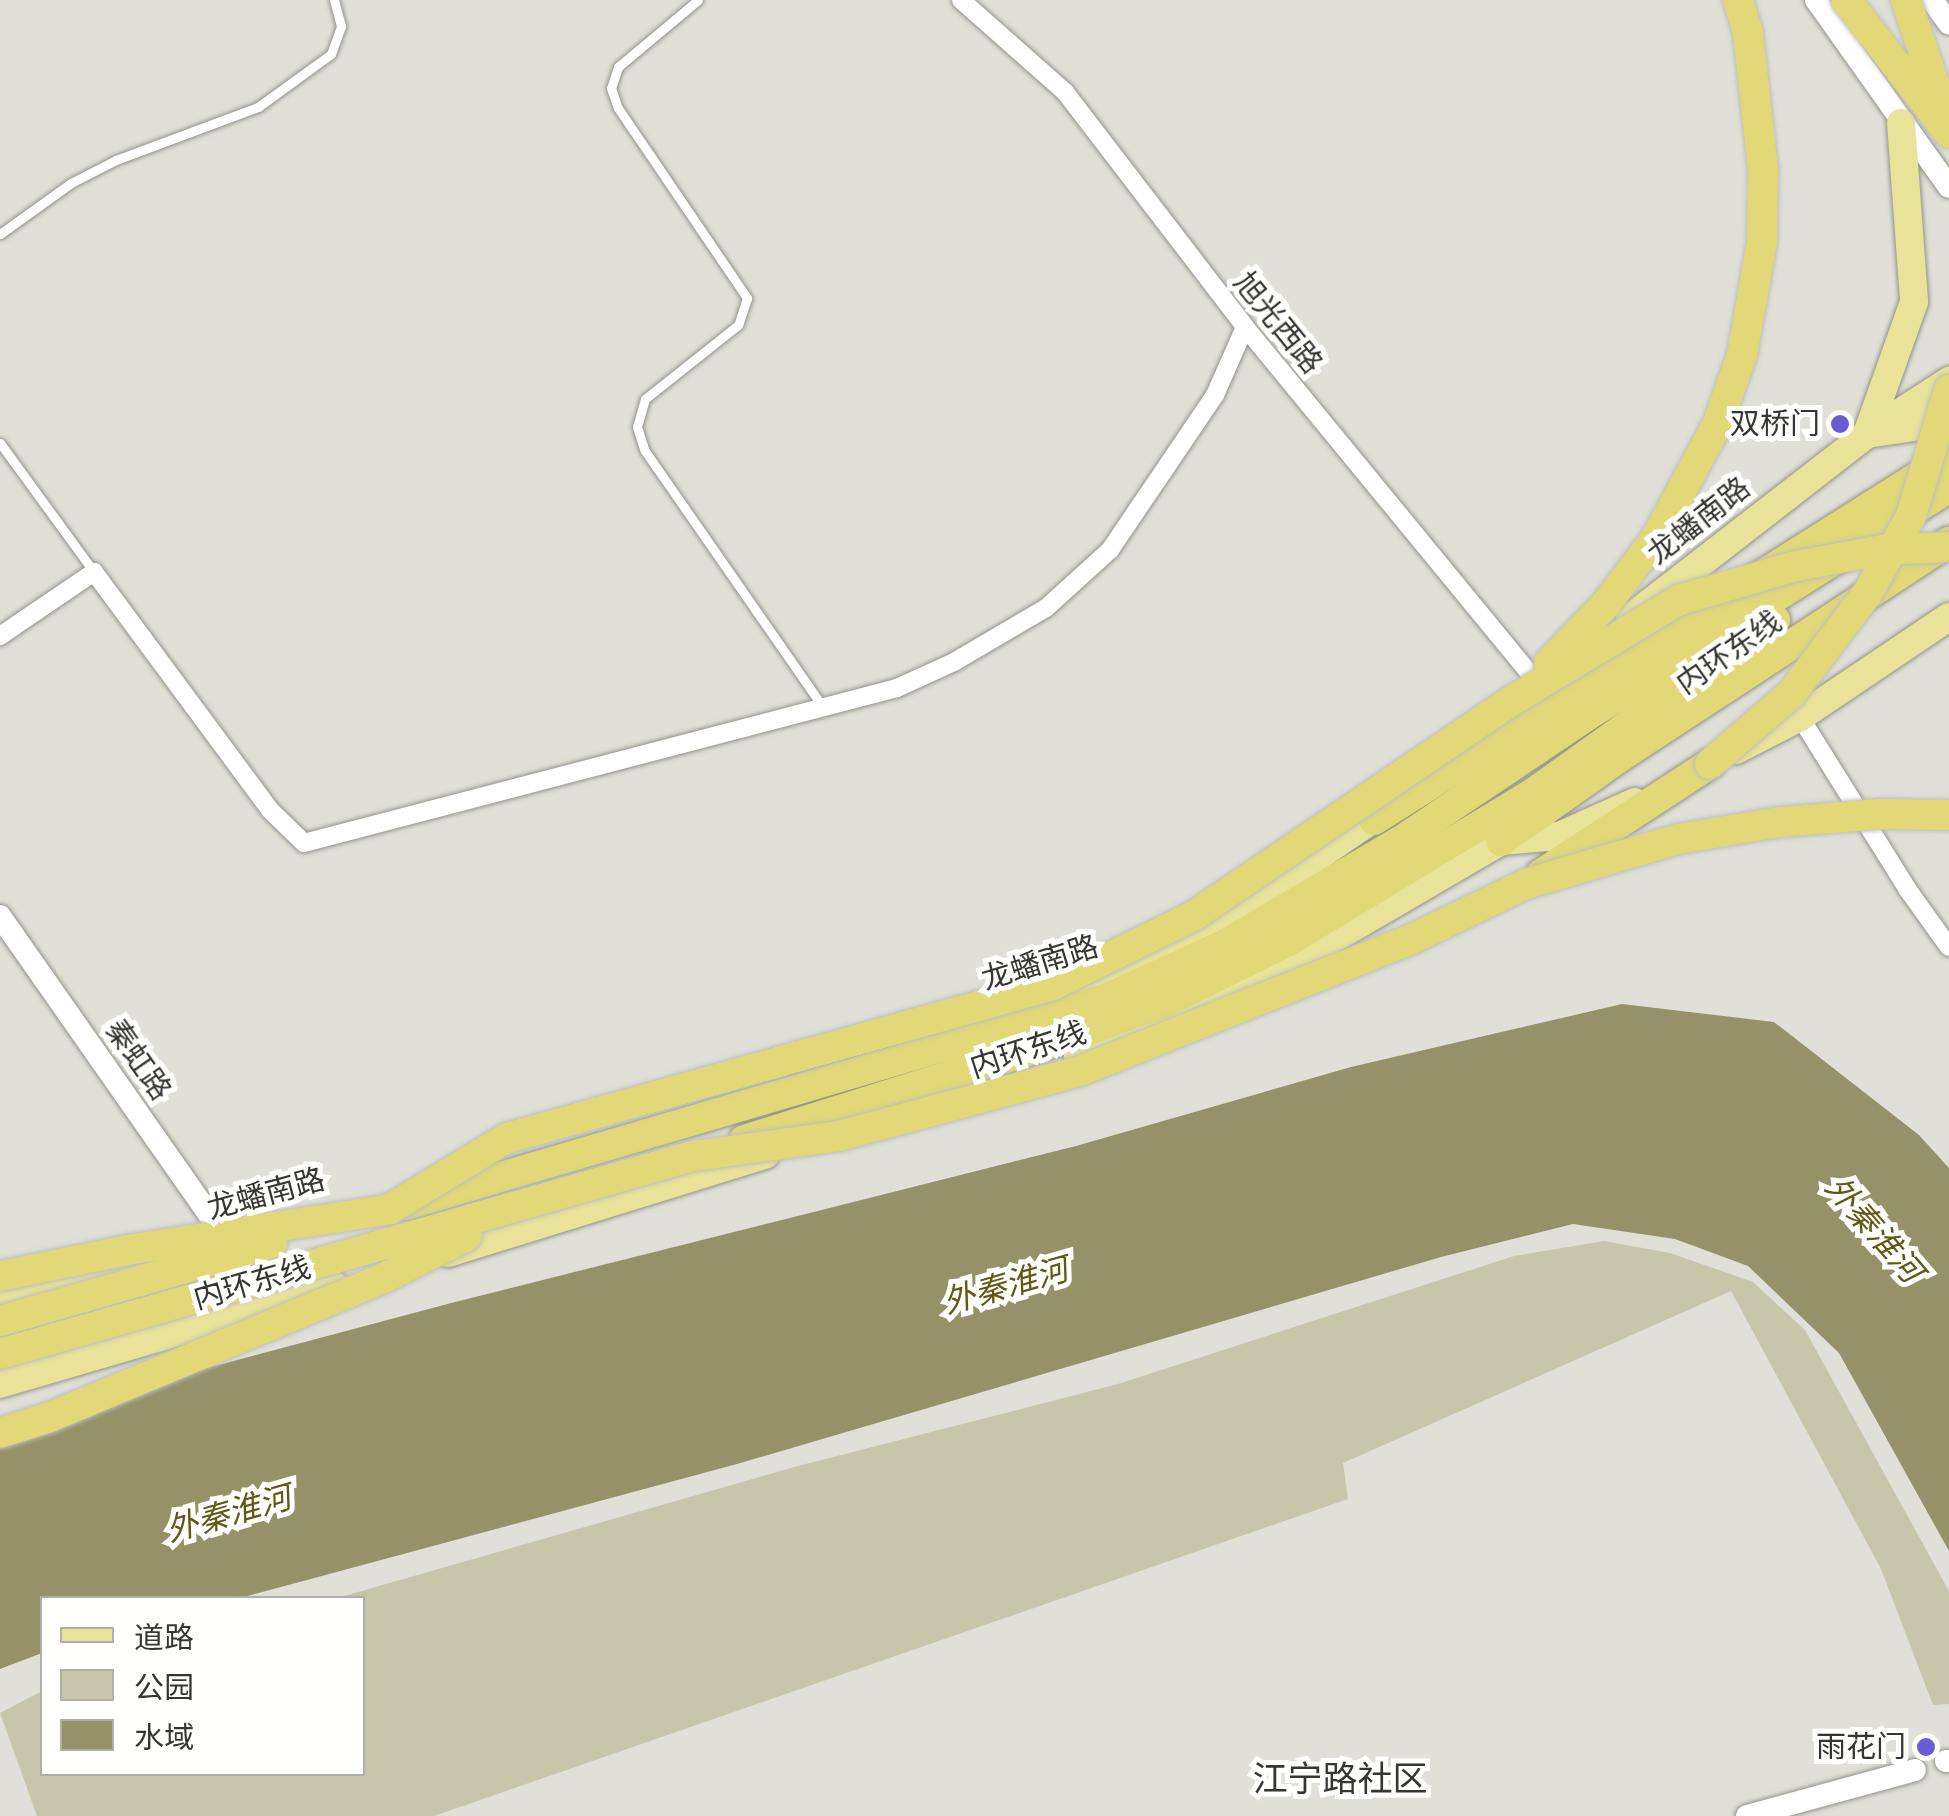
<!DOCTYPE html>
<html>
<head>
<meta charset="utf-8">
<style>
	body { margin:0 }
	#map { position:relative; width:1949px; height:1816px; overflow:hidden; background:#e0e0d8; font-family:Karla,"Noto Sans SC",sans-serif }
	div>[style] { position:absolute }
	.green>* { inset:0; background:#c8c6aa }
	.water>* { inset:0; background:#95926a }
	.roads { filter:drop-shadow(0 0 2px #93938c) drop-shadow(0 0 2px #93938c) }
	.service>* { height:9px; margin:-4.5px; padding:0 4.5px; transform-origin:4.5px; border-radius:4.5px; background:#fff }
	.minor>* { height:18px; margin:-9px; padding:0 9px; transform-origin:9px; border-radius:9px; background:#fff }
	.tertiary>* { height:22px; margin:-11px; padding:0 11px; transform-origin:11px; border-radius:11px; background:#fff }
	.primary>* { height:28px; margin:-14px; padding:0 14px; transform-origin:14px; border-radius:14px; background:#e9e299 }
	.trunk>* { height:30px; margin:-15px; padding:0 15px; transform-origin:15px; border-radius:15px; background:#e2d877 }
	.bridges { filter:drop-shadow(0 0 2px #bebebd) drop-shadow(0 0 2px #bebebd) }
	.trunk-bridge>* { height:30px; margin:-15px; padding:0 15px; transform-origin:15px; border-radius:15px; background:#e2d877 }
	.dots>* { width:28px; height:28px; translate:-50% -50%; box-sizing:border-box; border:5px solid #fffffe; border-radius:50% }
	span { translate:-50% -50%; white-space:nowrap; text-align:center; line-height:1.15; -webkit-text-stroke:10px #fffffe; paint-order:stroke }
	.street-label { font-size:30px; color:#353532 }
	.poi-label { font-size:30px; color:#353532 }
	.right { translate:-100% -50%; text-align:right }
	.water-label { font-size:32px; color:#605916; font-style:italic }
	.quarter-label { font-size:35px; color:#353532 }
	.legend { position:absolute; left:40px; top:1596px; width:325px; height:180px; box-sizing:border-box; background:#fffffe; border:2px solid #aeaeac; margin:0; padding:12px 18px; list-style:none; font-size:30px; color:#353532 }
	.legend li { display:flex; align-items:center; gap:20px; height:50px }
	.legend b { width:50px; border:2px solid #aeaeac }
</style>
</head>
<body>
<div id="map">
	<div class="green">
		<div style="clip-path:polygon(1604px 1241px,1670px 1253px,1753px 1282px,1805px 1330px,1949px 1591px,1949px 1704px,1933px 1705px,1881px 1569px,1731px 1291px,1343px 1463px,1348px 1499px,434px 1816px,37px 1816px,0 1713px,42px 1691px,42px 1774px,362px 1774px,362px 1598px,337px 1598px,798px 1466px,1118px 1384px,1514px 1256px)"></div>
	</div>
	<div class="water">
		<div style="clip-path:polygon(1622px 1004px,1774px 1022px,1919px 1135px,1949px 1168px,1949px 1551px,1839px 1353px,1748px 1266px,1675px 1239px,1573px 1224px,1441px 1257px,737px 1464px,240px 1598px,42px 1598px,42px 1653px,0 1669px,0 1423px,455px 1302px,1076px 1146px,1351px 1067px)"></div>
	</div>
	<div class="roads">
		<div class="service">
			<div style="left:698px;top:0;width:104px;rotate:140.1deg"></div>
			<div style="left:618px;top:67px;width:22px;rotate:108deg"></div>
			<div style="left:611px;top:88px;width:21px;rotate:71deg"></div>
			<div style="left:618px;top:108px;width:230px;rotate:55.8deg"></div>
			<div style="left:747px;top:298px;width:28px;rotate:108deg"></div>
			<div style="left:738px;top:325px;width:119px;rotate:141.5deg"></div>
			<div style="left:645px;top:399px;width:29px;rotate:106deg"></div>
			<div style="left:637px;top:427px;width:25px;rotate:72deg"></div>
			<div style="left:645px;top:451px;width:312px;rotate:55.2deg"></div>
			<div style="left:0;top:234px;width:87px;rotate:-35.7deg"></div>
			<div style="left:71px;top:183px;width:51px;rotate:-27.1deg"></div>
			<div style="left:116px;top:160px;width:152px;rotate:-20.5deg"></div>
			<div style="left:258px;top:107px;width:90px;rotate:-36deg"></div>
			<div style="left:331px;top:54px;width:30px;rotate:-70deg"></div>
			<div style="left:341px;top:26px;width:27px;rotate:-105deg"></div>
			<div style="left:0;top:443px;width:160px;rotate:53.9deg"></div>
		</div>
		<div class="minor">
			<div style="left:961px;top:0;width:139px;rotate:41.5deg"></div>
			<div style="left:1065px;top:92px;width:296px;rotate:52.5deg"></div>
			<div style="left:1245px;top:327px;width:470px;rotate:50.6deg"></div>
			<div style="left:0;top:636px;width:114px;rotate:-34.2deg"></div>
			<div style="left:94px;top:572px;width:296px;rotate:53.5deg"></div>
			<div style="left:270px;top:810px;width:47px;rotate:44.1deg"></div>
			<div style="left:304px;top:843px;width:613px;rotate:-14.65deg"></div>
			<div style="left:897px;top:688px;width:63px;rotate:-24.5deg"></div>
			<div style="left:954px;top:662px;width:107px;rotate:-30.4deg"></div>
			<div style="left:1046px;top:608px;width:86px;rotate:-42.2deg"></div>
			<div style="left:1110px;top:550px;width:187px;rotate:-55.9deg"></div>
			<div style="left:1215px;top:395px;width:74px;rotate:-66.2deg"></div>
			<div style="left:1800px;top:717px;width:204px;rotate:58deg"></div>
			<div style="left:1908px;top:890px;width:70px;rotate:54.3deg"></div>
		</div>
		<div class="tertiary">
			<div style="left:1816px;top:0;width:229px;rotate:54.6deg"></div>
			<div style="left:1932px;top:0;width:29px;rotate:54deg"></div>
			<div style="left:0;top:916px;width:394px;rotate:55deg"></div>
			<div style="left:1946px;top:1761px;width:3px"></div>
			<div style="left:1747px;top:1816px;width:174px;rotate:-15.3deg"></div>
		</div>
		<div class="primary">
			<div style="left:1901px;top:123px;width:179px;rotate:85.8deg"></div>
			<div style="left:1914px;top:302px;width:140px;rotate:109.6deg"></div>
			<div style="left:1867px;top:434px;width:62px;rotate:-8.4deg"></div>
			<div style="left:1928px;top:425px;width:21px;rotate:11deg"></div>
			<div style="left:1630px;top:618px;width:300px;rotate:-37.8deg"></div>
			<div style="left:1867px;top:434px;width:98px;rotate:-32.9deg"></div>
			<div style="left:1736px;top:750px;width:72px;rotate:-27.3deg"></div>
			<div style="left:1800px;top:717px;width:179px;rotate:-33.9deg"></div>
			<div style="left:1069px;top:988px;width:60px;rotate:-17.5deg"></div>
			<div style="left:1126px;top:970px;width:134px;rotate:-28.1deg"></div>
			<div style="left:1244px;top:907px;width:179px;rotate:-34.3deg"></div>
			<div style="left:1078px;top:1056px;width:244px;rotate:-23.7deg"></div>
			<div style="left:1301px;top:958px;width:232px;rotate:-30.3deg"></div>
			<div style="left:1501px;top:841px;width:58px;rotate:-4.9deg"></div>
			<div style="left:1559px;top:836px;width:83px;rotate:-24.1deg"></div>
			<div style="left:448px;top:1253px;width:332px;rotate:-17.2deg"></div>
			<div style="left:0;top:1299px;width:167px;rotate:-15deg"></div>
			<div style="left:0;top:1384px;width:349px;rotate:-16.3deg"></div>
		</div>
		<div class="trunk">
			<div style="left:1374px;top:820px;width:680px;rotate:-32.26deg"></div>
			<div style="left:1501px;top:841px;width:146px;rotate:-35.2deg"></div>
			<div style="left:1620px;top:757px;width:393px;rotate:-33.2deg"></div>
			<div style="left:1541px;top:874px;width:202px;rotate:-33.1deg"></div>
			<div style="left:744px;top:1140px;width:308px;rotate:-17.4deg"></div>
			<div style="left:1038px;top:1048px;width:133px;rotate:-19.8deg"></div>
			<div style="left:1163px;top:1003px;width:138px;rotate:-26.2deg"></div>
			<div style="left:1287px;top:942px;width:291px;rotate:-31.2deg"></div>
			<div style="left:1536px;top:791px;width:294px;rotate:-35.6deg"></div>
			<div style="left:406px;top:1205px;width:732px;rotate:-16.43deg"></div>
			<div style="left:1108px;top:998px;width:128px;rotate:-24.6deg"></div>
			<div style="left:1224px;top:945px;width:214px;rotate:-30.6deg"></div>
			<div style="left:1408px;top:836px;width:217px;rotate:-33.9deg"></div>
			<div style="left:1588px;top:715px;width:426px;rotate:-32.2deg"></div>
		</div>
	</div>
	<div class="bridges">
		<div class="trunk-bridge">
			<div style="left:1846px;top:0;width:168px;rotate:52.2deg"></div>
			<div style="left:1906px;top:0;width:122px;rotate:71.4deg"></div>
			<div style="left:1549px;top:663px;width:82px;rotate:-46deg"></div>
			<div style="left:1606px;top:604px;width:83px;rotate:-52.9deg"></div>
			<div style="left:1656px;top:538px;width:131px;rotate:-61.7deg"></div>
			<div style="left:1718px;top:423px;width:72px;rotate:-70.6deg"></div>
			<div style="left:1742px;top:355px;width:116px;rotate:-80deg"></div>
			<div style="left:1762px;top:241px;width:72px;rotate:-89.2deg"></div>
			<div style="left:1763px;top:169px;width:137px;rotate:-96.3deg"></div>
			<div style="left:1748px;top:33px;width:34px;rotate:-107deg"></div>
			<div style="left:1710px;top:764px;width:108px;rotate:-40.9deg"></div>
			<div style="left:1792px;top:693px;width:124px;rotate:-52.9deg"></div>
			<div style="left:1867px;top:594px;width:90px;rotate:-60.6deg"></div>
			<div style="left:1911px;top:516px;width:132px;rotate:-73.2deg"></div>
			<div style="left:0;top:1276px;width:136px;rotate:-11.5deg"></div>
			<div style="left:133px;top:1249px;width:260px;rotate:-8.8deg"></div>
			<div style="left:390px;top:1209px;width:137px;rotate:-31.3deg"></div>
			<div style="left:507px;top:1138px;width:567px;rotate:-15.65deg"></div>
			<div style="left:1053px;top:985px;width:158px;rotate:-26.2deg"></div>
			<div style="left:1195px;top:915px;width:384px;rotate:-34.1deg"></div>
			<div style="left:1513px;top:700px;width:194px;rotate:-31.1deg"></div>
			<div style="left:1679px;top:600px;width:122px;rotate:-16.2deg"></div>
			<div style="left:1796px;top:566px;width:87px;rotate:-10.5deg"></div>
			<div style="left:1882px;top:550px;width:67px;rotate:-2.6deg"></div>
			<div style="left:0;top:1321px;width:283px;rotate:-16deg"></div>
			<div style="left:0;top:1354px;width:721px;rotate:-15.95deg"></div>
			<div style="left:693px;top:1156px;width:147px;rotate:-7.8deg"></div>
			<div style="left:839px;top:1136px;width:250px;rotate:-15.1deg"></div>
			<div style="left:1080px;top:1071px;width:355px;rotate:-21.7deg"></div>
			<div style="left:1410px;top:940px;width:129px;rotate:-25.8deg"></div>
			<div style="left:1526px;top:884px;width:159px;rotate:-16.5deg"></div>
			<div style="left:1678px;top:839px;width:103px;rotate:-9.5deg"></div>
			<div style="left:1780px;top:822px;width:101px;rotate:-4.5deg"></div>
			<div style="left:1881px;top:814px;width:68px;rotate:0.8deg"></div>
			<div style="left:0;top:1433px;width:52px;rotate:-17.7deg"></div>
			<div style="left:50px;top:1417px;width:362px;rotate:-22.6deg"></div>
			<div style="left:384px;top:1278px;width:93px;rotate:-26.8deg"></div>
		</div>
	</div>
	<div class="dots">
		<div style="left:1840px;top:424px;background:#695cd6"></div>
		<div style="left:1926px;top:1747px;background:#695cd6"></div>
	</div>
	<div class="street-label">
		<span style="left:1278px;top:323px;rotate:51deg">旭光西路</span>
		<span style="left:1699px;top:521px;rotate:-38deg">龙蟠南路</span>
		<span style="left:1729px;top:653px;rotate:-35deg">内环东线</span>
		<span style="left:1040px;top:963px;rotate:-17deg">龙蟠南路</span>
		<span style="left:1028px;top:1050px;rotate:-18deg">内环东线</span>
		<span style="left:138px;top:1060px;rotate:55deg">秦虹路</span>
		<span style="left:266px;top:1194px;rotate:-15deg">龙蟠南路</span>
		<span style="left:252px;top:1283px;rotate:-16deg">内环东线</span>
	</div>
	<div class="poi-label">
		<span class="right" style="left:1820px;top:424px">双桥门</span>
		<span class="right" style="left:1906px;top:1747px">雨花门</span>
	</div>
	<div class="water-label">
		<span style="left:1873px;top:1230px;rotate:49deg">外秦淮河</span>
		<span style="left:1006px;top:1287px;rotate:-16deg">外秦淮河</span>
		<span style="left:229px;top:1515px;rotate:-16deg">外秦淮河</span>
	</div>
	<div class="quarter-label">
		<span style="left:1340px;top:1780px">江宁路社区</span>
	</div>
	<ul class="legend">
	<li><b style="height:12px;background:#e9e299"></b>道路</li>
	<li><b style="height:28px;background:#c8c6aa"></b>公园</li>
	<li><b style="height:28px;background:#95926a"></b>水域</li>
	</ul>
</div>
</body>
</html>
